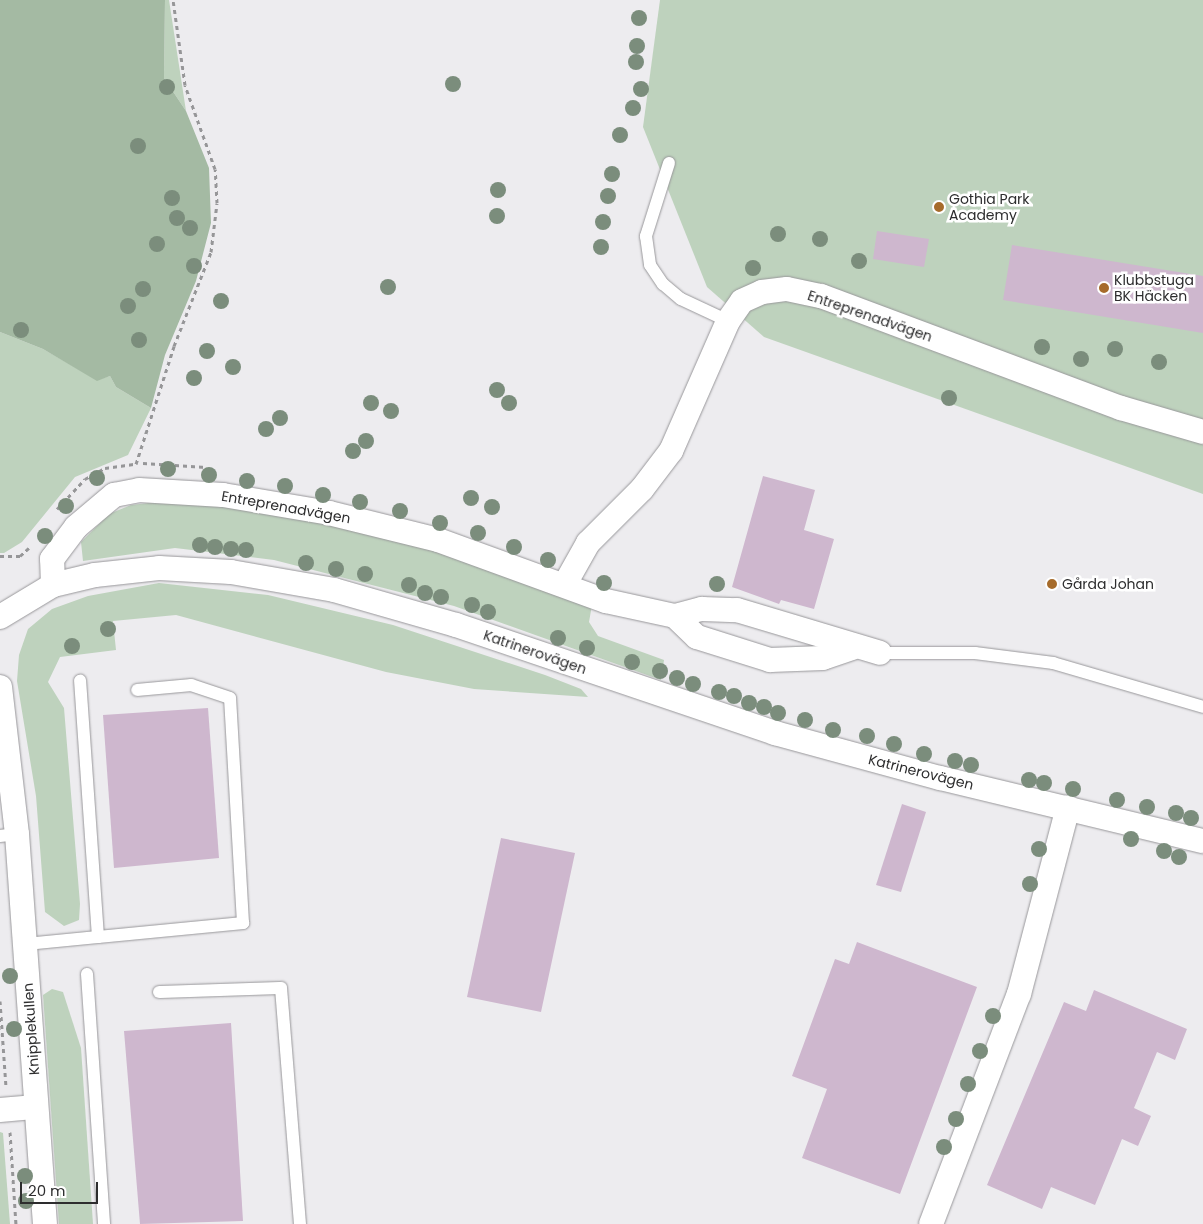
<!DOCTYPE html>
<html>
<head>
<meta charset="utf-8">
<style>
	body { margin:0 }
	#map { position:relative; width:1203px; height:1224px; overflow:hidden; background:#edecef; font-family:Poppins,sans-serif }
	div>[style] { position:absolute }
	.green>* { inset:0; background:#bed2bd }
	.forest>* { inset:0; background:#a4baa3 }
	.building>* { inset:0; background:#ceb7ce }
	.path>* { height:3px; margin-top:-1.5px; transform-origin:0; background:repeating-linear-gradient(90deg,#969698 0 4px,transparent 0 8px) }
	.roads { filter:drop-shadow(0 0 1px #98979a) drop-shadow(0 0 1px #98979a) }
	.service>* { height:12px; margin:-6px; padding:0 6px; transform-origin:6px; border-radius:6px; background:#fff }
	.minor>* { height:24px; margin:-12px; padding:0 12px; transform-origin:12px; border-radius:12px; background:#fff }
	.trees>* { width:16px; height:16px; margin:-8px; border-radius:50%; background:#7b8d7c }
	.dots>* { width:14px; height:14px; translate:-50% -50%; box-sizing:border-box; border:2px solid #fff; border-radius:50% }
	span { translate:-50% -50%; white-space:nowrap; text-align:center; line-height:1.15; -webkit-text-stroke:5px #fff; paint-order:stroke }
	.poi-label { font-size:14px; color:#2d2d2e }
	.left { translate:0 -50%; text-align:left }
	.street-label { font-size:14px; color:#2d2d2e }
	.scale { position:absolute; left:20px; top:1182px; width:78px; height:22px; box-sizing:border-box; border:2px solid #2d2d2e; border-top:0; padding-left:6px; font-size:15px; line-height:18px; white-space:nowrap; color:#2d2d2e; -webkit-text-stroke:4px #fff; paint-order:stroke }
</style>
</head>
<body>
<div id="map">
	<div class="green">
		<div style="clip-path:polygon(165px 0,169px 0,186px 111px,164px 78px)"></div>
		<div style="clip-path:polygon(660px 0,1203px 0,1203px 494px,764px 337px,707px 287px,643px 127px)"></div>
		<div style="clip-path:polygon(0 332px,43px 349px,97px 380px,110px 376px,116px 387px,151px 408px,128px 455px,75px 477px,22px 542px,4px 553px,0 553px)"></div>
		<div style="clip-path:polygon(175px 500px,298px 517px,416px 545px,592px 605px,589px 622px,598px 636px,664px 660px,661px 680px,454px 606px,274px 560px,175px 548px,83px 561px,81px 542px,109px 514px,131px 505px)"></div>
		<div style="clip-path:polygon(159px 583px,268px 595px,393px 625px,545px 675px,581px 689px,588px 697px,474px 689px,386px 672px,176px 615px,113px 621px,116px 650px,60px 657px,48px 682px,64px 708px,80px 904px,79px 920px,64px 926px,45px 912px,36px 796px,17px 681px,19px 655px,28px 629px,52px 609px,88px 596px)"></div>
		<div style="clip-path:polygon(52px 989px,63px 992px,81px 1048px,93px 1224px,59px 1224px,43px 995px)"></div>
		<div style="clip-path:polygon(0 1132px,3px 1133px,10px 1224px,0 1224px)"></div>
	</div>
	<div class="forest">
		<div style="clip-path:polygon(0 0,165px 0,164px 78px,186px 111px,209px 168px,211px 223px,196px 281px,165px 355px,151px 408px,116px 387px,110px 376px,97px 381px,43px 349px,0 332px)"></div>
	</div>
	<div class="building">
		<div style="clip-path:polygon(877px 231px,929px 239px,924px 267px,873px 259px)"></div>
		<div style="clip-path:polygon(1012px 245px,1203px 276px,1203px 333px,1003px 300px)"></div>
		<div style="clip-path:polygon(763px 476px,815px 490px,804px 530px,834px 539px,814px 609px,781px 600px,779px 604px,732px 587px)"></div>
		<div style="clip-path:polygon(208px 708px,219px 858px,114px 868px,103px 715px)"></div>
		<div style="clip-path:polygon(902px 804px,926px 812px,901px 892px,876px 885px)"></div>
		<div style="clip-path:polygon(501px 838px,575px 853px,541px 1012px,467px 997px)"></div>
		<div style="clip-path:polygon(857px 942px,977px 987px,900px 1194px,802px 1158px,827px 1089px,792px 1076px,835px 959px,849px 964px)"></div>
		<div style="clip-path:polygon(1094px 990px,1187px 1029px,1175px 1060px,1157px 1052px,1134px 1108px,1151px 1116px,1138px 1146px,1122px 1139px,1095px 1205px,1051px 1187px,1042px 1209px,987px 1185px,1064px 1002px,1086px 1011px)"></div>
		<div style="clip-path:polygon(231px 1023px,243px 1221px,140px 1224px,124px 1031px)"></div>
	</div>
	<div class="path">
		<div style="left:143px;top:463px;width:63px;rotate:3.6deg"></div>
		<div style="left:136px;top:464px;width:124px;rotate:-72.1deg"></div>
		<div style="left:174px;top:346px;width:101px;rotate:-68.5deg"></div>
		<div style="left:211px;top:252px;width:49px;rotate:-83deg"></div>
		<div style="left:217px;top:203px;width:34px;rotate:-93deg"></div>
		<div style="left:215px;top:169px;width:89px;rotate:-109.7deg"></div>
		<div style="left:185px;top:85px;width:86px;rotate:-98deg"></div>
		<div style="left:57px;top:509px;width:41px;rotate:-47deg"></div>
		<div style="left:85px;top:479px;width:23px;rotate:-29deg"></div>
		<div style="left:105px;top:468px;width:29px;rotate:-8deg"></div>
		<div style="left:0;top:556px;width:20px"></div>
		<div style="left:20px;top:556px;width:12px;rotate:-42deg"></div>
		<div style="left:0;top:1001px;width:85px;rotate:86deg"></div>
		<div style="left:10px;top:1132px;width:92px;rotate:86.3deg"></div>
	</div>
	<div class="roads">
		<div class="service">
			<div style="left:669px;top:163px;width:77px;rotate:107.5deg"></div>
			<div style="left:646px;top:236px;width:29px;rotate:82deg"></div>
			<div style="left:650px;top:265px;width:23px;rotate:56deg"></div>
			<div style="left:663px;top:284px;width:23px;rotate:40deg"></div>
			<div style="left:681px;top:299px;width:52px;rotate:25.1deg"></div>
			<div style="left:880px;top:653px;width:95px"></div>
			<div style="left:975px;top:653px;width:79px;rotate:7.3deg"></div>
			<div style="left:1053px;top:663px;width:156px;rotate:16.3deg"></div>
			<div style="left:0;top:836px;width:17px;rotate:-7deg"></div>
			<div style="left:98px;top:937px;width:146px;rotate:-5.5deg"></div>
			<div style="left:243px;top:923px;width:225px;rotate:-93.3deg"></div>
			<div style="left:230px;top:698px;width:41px;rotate:-161.6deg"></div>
			<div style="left:191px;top:685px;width:54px;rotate:174.7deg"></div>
			<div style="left:26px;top:944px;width:72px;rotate:-5.6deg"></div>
			<div style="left:98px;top:937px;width:257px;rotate:-94deg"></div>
			<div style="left:87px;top:974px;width:251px;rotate:86.1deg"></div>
			<div style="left:159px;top:992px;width:122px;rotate:-1.9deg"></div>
			<div style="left:281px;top:988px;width:237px;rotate:85.4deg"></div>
		</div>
		<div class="minor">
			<div style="left:565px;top:584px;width:47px;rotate:-60.7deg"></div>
			<div style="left:588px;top:543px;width:76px;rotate:-45deg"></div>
			<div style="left:642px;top:489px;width:48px;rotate:-52.7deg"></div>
			<div style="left:671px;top:451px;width:142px;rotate:-66.3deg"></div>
			<div style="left:728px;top:321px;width:24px;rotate:-55deg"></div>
			<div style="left:742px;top:301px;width:22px;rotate:-24deg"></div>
			<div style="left:762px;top:292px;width:25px;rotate:-7deg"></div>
			<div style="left:787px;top:289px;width:35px;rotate:12deg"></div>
			<div style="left:821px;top:296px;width:320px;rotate:20.5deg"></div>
			<div style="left:1121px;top:408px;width:85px;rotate:16.3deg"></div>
			<div style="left:53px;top:585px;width:26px;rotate:-92deg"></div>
			<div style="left:52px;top:559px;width:40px;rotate:-53deg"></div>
			<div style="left:76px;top:527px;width:50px;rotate:-40.1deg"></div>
			<div style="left:114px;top:495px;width:25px;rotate:-11deg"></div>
			<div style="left:139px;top:490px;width:84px;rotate:3.4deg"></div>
			<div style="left:223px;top:495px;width:108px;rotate:9.6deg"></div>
			<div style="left:329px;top:513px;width:112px;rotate:13.9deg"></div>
			<div style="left:438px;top:540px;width:179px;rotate:20deg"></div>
			<div style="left:606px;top:601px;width:71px;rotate:12.3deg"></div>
			<div style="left:675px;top:616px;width:28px;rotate:-15deg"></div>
			<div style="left:702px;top:609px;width:35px;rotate:2deg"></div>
			<div style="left:737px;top:610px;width:149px;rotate:16.7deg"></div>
			<div style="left:675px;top:616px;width:30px;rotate:44deg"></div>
			<div style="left:697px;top:637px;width:77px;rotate:17.5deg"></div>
			<div style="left:770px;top:660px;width:53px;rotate:-2.2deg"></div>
			<div style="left:823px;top:658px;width:31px;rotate:-19deg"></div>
			<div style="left:0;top:617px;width:62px;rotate:-31.1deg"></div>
			<div style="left:53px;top:585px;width:43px;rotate:-13.4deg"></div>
			<div style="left:95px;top:575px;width:64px;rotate:-6.2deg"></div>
			<div style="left:159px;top:568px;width:72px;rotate:3.2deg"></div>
			<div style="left:231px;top:572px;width:105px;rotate:9.9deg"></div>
			<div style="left:334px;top:590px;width:127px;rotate:16deg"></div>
			<div style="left:456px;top:625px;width:337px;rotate:18.7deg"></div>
			<div style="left:775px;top:733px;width:171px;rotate:15.3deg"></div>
			<div style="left:940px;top:778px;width:270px;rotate:13.5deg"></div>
			<div style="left:0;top:687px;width:148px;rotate:83.4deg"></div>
			<div style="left:17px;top:834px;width:391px;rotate:85.9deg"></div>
			<div style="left:0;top:1110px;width:36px;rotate:-5deg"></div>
			<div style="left:931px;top:1224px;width:246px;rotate:-69.1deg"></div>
			<div style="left:1019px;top:994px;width:193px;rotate:-75.3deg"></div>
		</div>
	</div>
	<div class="trees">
		<div style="left:639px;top:18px"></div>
		<div style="left:637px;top:46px"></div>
		<div style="left:636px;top:62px"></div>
		<div style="left:453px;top:84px"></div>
		<div style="left:167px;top:87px"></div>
		<div style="left:641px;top:89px"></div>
		<div style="left:633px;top:108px"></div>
		<div style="left:620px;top:135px"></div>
		<div style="left:138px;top:146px"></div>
		<div style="left:612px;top:174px"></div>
		<div style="left:498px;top:190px"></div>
		<div style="left:608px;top:196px"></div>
		<div style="left:172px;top:198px"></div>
		<div style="left:497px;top:216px"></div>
		<div style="left:177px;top:218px"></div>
		<div style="left:603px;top:222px"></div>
		<div style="left:190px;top:228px"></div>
		<div style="left:778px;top:234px"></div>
		<div style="left:820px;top:239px"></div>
		<div style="left:157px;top:244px"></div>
		<div style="left:601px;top:247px"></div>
		<div style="left:859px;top:261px"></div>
		<div style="left:194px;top:266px"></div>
		<div style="left:753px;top:268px"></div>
		<div style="left:388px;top:287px"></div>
		<div style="left:143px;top:289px"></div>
		<div style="left:221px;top:301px"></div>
		<div style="left:128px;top:306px"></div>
		<div style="left:21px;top:330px"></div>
		<div style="left:139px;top:340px"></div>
		<div style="left:1042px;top:347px"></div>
		<div style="left:1115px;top:349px"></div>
		<div style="left:207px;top:351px"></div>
		<div style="left:1081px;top:359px"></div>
		<div style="left:1159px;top:362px"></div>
		<div style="left:233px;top:367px"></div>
		<div style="left:194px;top:378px"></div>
		<div style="left:497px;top:390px"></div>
		<div style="left:949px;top:398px"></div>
		<div style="left:371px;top:403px"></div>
		<div style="left:509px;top:403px"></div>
		<div style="left:391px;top:411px"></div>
		<div style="left:280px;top:418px"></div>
		<div style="left:266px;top:429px"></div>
		<div style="left:366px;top:441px"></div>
		<div style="left:353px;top:451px"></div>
		<div style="left:168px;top:469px"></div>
		<div style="left:209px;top:475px"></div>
		<div style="left:97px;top:478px"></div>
		<div style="left:247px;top:481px"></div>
		<div style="left:285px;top:486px"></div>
		<div style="left:323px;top:495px"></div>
		<div style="left:471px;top:498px"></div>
		<div style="left:360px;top:502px"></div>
		<div style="left:66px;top:506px"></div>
		<div style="left:492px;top:507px"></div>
		<div style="left:400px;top:511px"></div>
		<div style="left:440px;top:523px"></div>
		<div style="left:478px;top:533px"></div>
		<div style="left:45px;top:536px"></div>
		<div style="left:200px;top:545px"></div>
		<div style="left:215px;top:547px"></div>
		<div style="left:514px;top:547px"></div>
		<div style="left:231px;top:549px"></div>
		<div style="left:246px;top:550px"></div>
		<div style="left:548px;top:560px"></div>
		<div style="left:306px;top:563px"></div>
		<div style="left:336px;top:569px"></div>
		<div style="left:365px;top:574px"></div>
		<div style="left:604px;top:583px"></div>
		<div style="left:717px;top:584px"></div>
		<div style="left:409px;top:585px"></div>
		<div style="left:425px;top:593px"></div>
		<div style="left:441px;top:597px"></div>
		<div style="left:472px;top:605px"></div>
		<div style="left:488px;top:612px"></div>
		<div style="left:108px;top:629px"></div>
		<div style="left:558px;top:638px"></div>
		<div style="left:72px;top:646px"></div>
		<div style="left:587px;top:648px"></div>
		<div style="left:632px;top:662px"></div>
		<div style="left:660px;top:671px"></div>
		<div style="left:677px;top:678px"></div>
		<div style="left:693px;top:684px"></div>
		<div style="left:719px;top:692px"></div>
		<div style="left:734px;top:696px"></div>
		<div style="left:749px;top:703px"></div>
		<div style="left:764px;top:707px"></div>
		<div style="left:778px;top:713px"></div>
		<div style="left:805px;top:720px"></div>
		<div style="left:833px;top:730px"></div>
		<div style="left:867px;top:736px"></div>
		<div style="left:894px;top:744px"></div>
		<div style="left:924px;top:754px"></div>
		<div style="left:955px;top:761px"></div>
		<div style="left:971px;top:765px"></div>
		<div style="left:1029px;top:780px"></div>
		<div style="left:1044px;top:783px"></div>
		<div style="left:1073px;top:789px"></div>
		<div style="left:1117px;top:800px"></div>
		<div style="left:1147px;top:807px"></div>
		<div style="left:1176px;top:813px"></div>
		<div style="left:1191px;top:818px"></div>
		<div style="left:1131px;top:839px"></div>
		<div style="left:1039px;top:849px"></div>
		<div style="left:1164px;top:851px"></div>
		<div style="left:1179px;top:857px"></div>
		<div style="left:1030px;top:884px"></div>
		<div style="left:10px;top:976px"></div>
		<div style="left:993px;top:1016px"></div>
		<div style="left:14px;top:1029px"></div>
		<div style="left:980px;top:1051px"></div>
		<div style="left:968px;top:1084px"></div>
		<div style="left:956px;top:1119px"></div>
		<div style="left:944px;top:1147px"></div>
		<div style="left:25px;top:1176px"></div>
		<div style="left:26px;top:1201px"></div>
	</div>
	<div class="dots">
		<div style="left:939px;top:207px;background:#a66b2b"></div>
		<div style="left:1104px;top:288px;background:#a66b2b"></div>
		<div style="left:1052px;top:584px;background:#a66b2b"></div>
	</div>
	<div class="poi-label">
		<span class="left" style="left:949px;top:207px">Gothia Park<br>Academy</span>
		<span class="left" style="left:1114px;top:288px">Klubbstuga<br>BK Häcken</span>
		<span class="left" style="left:1062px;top:584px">Gårda Johan</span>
	</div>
	<div class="street-label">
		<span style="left:870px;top:316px;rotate:19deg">Entreprenadvägen</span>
		<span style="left:286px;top:507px;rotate:10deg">Entreprenadvägen</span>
		<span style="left:535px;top:652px;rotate:19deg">Katrinerovägen</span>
		<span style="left:921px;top:772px;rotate:14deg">Katrinerovägen</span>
		<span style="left:31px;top:1029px;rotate:-94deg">Knipplekullen</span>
	</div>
	<div class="scale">20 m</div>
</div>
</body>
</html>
